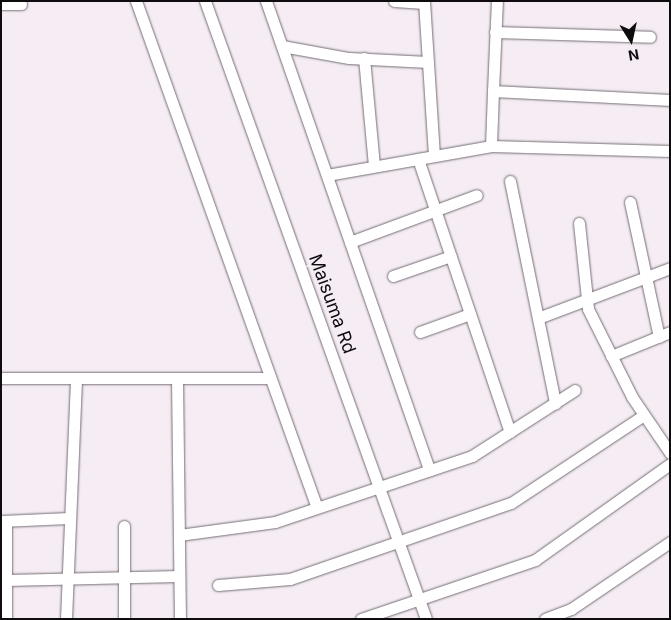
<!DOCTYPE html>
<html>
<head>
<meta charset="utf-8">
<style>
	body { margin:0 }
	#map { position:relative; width:671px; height:620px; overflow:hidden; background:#f5ecf4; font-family:Inter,sans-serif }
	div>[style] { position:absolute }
	.roads { filter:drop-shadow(0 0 1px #746d74) drop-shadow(0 0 1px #746d74) }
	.minor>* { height:11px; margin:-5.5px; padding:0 5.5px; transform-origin:5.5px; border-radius:5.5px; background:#fff }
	span { translate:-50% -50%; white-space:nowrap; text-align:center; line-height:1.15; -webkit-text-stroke:5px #f5ecf4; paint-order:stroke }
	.street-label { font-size:18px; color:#0f0c0f }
	.frame { position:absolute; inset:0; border:2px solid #0f0c0f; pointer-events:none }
	.north { position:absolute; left:606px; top:15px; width:50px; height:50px; -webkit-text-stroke:4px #f5ecf4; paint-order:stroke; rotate:170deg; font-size:14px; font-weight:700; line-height:20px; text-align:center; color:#0f0c0f }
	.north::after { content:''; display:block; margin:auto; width:18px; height:22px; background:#0f0c0f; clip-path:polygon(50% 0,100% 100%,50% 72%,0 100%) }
</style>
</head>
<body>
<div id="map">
	<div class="roads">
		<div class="minor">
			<div style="left:136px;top:1px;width:538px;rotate:70.35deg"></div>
			<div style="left:205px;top:1px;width:656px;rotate:70.32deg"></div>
			<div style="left:266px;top:1px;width:497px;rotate:70.8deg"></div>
			<div style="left:394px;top:1px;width:30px;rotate:4deg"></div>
			<div style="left:424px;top:1px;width:155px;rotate:86.3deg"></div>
			<div style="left:1px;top:4px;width:20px"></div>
			<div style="left:495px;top:32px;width:155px;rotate:1.8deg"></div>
			<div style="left:282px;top:46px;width:68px;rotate:10.2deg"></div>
			<div style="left:349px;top:58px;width:79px;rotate:2.9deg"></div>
			<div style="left:364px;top:58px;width:108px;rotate:84.7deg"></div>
			<div style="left:493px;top:91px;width:90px;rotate:-87.5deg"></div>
			<div style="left:491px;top:146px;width:55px;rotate:-87.9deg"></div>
			<div style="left:493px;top:91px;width:177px;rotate:2.9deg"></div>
			<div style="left:418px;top:159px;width:288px;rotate:71.4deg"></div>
			<div style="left:327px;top:175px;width:167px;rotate:-10deg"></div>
			<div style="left:491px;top:146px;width:179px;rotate:1.6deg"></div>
			<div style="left:510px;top:181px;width:227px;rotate:78.5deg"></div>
			<div style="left:630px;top:202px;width:138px;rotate:77.9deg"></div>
			<div style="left:579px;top:223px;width:86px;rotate:84deg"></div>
			<div style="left:588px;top:309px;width:98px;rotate:63.4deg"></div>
			<div style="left:632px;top:397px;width:68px;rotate:55.8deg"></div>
			<div style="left:350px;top:242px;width:135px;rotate:-20.3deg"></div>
			<div style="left:393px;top:276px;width:61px;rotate:-19deg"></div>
			<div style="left:538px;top:318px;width:141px;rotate:-20.7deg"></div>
			<div style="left:420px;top:332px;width:53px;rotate:-19.8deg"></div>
			<div style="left:611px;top:356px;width:64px;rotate:-22.1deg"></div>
			<div style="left:1px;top:378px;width:269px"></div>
			<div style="left:177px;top:378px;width:241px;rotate:89.3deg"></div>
			<div style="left:1px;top:521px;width:68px;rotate:-2.5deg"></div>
			<div style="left:6px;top:521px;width:98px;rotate:90deg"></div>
			<div style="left:124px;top:526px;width:93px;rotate:90deg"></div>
			<div style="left:179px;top:535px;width:97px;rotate:-7.7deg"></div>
			<div style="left:275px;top:522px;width:208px;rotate:-18.5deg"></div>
			<div style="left:472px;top:456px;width:122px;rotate:-32.7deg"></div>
			<div style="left:6px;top:580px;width:173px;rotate:-1.3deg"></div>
			<div style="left:218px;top:585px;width:72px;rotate:-4.8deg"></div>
			<div style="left:290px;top:579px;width:234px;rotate:-19deg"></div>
			<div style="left:511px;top:503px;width:159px;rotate:-33.5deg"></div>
			<div style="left:66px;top:619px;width:241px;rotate:-87.6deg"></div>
			<div style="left:361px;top:619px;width:184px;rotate:-18.7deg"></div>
			<div style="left:535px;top:560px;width:166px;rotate:-35.4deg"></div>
			<div style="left:545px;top:619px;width:28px;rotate:-21deg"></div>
			<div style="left:571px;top:609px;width:120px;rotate:-34.1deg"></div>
		</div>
	</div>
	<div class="street-label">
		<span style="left:332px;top:304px;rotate:70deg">Maisuma Rd</span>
	</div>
	<div class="frame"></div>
	<div class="north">N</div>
</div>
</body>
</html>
